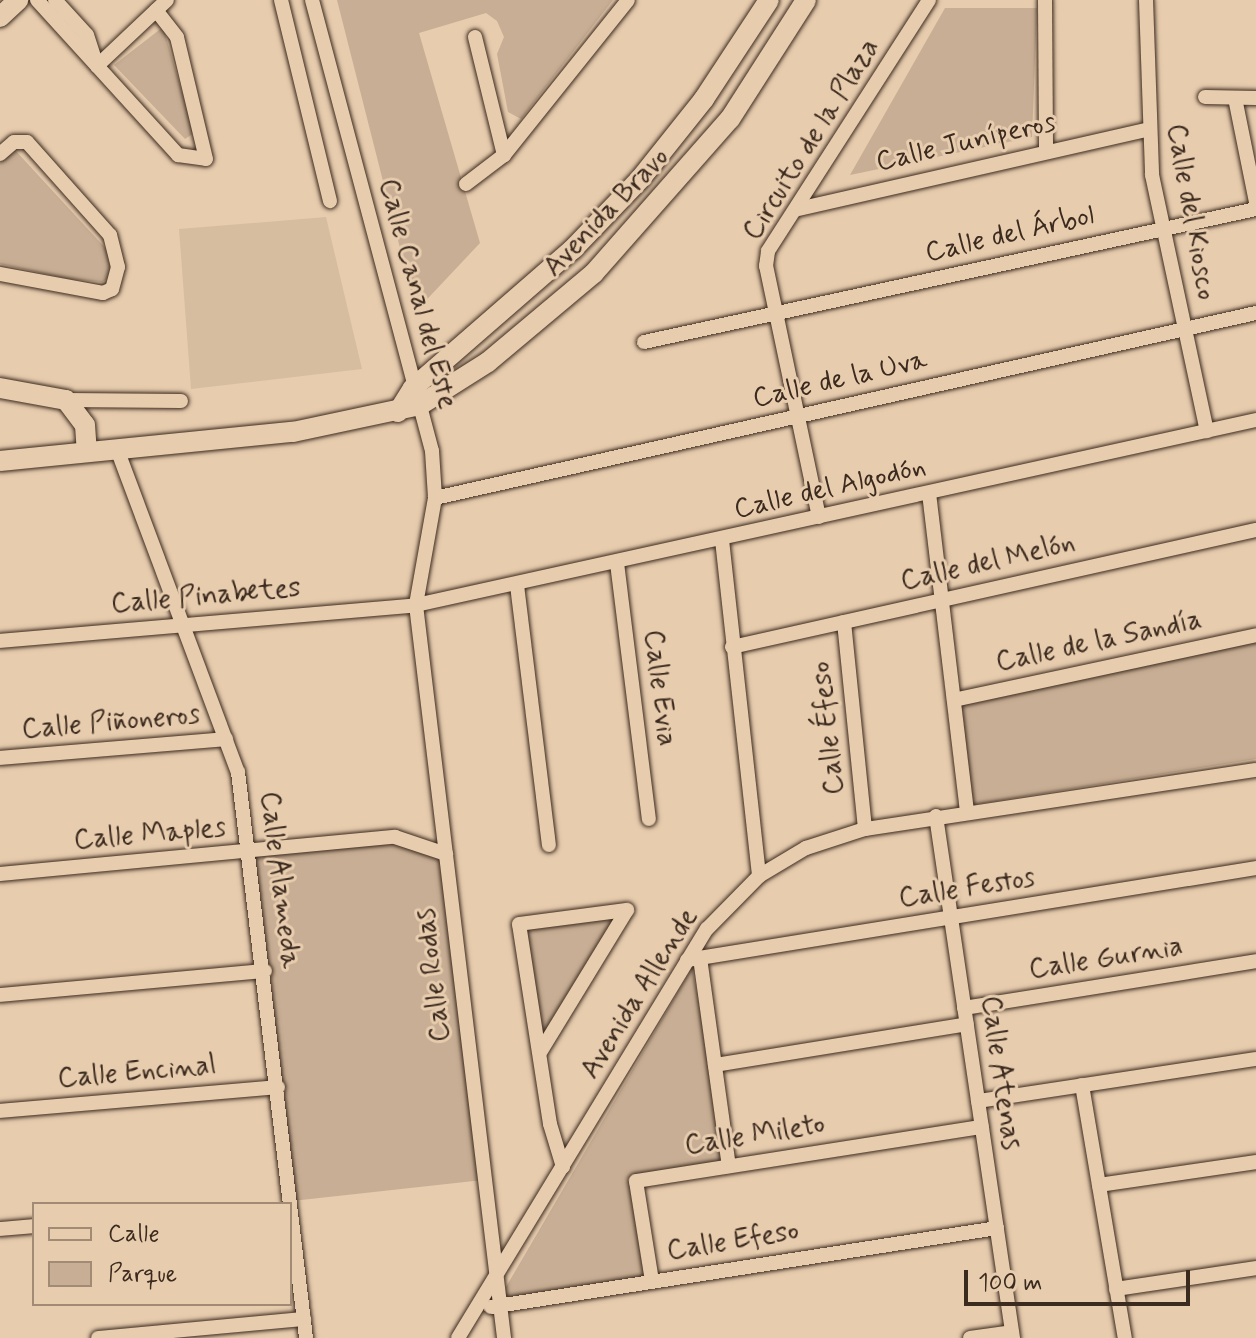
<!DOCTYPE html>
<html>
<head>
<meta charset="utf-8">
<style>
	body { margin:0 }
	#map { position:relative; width:1256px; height:1338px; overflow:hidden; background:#e7ccae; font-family:Mynerve,sans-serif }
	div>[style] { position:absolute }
	.built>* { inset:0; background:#d7bda0 }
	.green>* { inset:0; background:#c8ae94 }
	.roads { filter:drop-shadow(0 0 2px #3b2a1e) drop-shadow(0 0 2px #3b2a1e) }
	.street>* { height:14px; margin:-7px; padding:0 7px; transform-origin:7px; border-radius:7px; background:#e7ccae }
	.secondary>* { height:20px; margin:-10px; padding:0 10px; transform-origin:10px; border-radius:10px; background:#e7ccae }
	span { translate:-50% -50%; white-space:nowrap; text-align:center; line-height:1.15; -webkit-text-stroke:6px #e7ccae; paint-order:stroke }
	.street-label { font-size:28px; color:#3b2a1e }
	.legend { position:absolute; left:32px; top:1202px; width:260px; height:104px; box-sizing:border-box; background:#e7ccae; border:2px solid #a28b74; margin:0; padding:10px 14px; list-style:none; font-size:24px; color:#3b2a1e }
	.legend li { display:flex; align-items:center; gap:16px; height:40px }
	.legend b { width:40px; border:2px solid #a28b74 }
	.scale { position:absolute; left:964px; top:1270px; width:226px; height:36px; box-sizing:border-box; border:4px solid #3b2a1e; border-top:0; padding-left:10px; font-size:24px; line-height:28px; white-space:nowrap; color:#3b2a1e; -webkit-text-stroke:6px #e7ccae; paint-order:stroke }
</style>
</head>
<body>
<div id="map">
	<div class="built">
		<div style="clip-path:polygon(326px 217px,362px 369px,191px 389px,179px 229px)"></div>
	</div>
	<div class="green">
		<div style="clip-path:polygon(337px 0,613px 0,521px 119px,508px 112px,497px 54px,504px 37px,497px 21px,486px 13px,419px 33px,480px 243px,416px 311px)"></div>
		<div style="clip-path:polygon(945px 8px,1037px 8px,1032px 137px,850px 175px)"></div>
		<div style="clip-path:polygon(163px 27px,194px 133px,185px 139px,114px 65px)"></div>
		<div style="clip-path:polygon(14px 149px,110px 253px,111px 277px,102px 282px,69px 279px,0 264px,0 163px)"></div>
		<div style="clip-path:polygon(1256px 640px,1256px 759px,971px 805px,958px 706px)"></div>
		<div style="clip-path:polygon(394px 839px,444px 855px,483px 1180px,292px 1201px,252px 854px)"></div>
		<div style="clip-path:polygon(623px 912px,542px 1048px,521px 926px)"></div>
		<div style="clip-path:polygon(692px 968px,732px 1168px,632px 1187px,645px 1280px,504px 1301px,506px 1287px)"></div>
	</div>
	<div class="roads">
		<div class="street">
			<div style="left:37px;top:0;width:210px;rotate:47.7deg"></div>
			<div style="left:178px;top:155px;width:28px;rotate:8deg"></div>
			<div style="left:206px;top:159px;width:125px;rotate:-103.4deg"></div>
			<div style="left:177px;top:37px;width:34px;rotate:-128deg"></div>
			<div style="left:55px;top:0;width:47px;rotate:47.6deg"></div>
			<div style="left:87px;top:35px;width:33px;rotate:72deg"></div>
			<div style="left:281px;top:0;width:207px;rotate:76.3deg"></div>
			<div style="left:312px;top:0;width:467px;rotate:75.1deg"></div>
			<div style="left:432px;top:451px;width:47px;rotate:86.3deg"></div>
			<div style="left:435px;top:498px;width:109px;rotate:100.1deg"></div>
			<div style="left:416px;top:605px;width:738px;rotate:83.15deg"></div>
			<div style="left:1045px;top:0;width:149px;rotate:89.6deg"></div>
			<div style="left:1146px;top:0;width:175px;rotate:88deg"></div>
			<div style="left:1152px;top:175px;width:262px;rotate:77.9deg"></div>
			<div style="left:475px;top:37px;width:122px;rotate:76.2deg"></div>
			<div style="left:97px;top:66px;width:96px;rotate:-43.3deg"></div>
			<div style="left:1205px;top:97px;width:51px;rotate:1.1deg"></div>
			<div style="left:1235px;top:98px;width:106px;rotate:78.6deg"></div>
			<div style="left:0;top:154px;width:18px;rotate:-41deg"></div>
			<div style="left:14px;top:142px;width:13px"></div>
			<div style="left:27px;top:142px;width:125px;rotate:48.3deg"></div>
			<div style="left:110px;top:235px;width:33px;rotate:76deg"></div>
			<div style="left:118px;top:267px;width:23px;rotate:105deg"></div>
			<div style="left:112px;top:289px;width:10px;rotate:156deg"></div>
			<div style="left:103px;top:293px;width:105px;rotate:-169.5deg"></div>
			<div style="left:466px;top:184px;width:48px;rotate:-37.3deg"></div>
			<div style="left:504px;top:155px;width:198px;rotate:-51.3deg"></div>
			<div style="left:798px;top:209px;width:358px;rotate:-12.8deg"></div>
			<div style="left:644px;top:342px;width:626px;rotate:-12.26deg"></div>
			<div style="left:66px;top:400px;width:115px;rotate:0.5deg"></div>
			<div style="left:117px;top:449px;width:345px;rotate:69.5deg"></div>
			<div style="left:238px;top:772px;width:570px;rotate:83.15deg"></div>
			<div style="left:929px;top:493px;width:321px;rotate:83.2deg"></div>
			<div style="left:435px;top:498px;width:842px;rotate:-12.7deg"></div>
			<div style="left:819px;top:517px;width:257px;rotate:-101.9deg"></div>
			<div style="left:766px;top:266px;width:15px;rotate:-82deg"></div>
			<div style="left:768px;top:251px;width:298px;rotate:-57.3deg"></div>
			<div style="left:722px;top:540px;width:338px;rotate:83.7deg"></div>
			<div style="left:617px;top:563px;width:258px;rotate:82.9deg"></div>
			<div style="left:517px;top:585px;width:262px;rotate:83deg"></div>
			<div style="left:844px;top:622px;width:208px;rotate:84.2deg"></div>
			<div style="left:0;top:641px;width:418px;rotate:-4.9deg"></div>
			<div style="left:416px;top:605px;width:860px;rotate:-12.42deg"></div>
			<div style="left:732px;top:647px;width:537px;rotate:-12.59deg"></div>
			<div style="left:954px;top:700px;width:309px;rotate:-12.1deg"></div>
			<div style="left:0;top:758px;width:227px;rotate:-4.8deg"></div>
			<div style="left:936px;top:816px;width:528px;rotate:81.61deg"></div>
			<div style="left:0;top:874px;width:397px;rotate:-5.4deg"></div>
			<div style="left:395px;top:837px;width:54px;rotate:18.4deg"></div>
			<div style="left:700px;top:958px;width:210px;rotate:82.1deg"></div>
			<div style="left:687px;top:960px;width:576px;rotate:-9.18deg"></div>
			<div style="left:0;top:995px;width:266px;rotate:-5.2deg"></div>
			<div style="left:964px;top:1008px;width:296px;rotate:-9.1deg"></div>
			<div style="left:541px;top:1051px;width:165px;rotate:-58.6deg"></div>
			<div style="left:715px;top:1065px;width:255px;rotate:-9.2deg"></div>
			<div style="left:1082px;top:1085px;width:257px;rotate:80.4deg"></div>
			<div style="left:978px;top:1101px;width:281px;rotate:-8.6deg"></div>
			<div style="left:0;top:1111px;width:279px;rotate:-4.9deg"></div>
			<div style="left:563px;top:1167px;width:45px;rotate:-106.8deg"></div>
			<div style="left:550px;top:1124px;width:202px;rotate:-98.8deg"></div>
			<div style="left:519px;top:924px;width:109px;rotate:-7.4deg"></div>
			<div style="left:1099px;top:1185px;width:159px;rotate:-8.3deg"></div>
			<div style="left:0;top:1229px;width:34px;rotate:-5deg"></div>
			<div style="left:652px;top:1281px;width:101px;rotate:-99.1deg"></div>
			<div style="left:636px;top:1181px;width:350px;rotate:-8.9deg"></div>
			<div style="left:1116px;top:1289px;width:142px;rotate:-8.5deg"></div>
			<div style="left:491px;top:1307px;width:512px;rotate:-8.87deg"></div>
			<div style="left:98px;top:1338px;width:207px;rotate:-5.3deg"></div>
			<div style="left:458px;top:1338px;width:479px;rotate:-58.7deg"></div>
			<div style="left:707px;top:929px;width:74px;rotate:-45.5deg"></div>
			<div style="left:759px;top:876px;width:55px;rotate:-30.8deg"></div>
			<div style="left:806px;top:848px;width:62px;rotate:-17.9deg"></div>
			<div style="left:865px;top:829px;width:395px;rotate:-8.6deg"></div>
			<div style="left:970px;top:1338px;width:42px;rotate:-8.1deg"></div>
		</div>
		<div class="secondary">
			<div style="left:0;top:17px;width:25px;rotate:-43deg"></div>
			<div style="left:0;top:388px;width:67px;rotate:10.3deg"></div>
			<div style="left:66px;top:400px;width:31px;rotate:53deg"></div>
			<div style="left:85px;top:425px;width:27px;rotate:86deg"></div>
			<div style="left:398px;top:412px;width:28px;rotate:-58deg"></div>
			<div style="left:413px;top:388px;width:211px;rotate:-41deg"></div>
			<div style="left:572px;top:250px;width:100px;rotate:-46.2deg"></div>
			<div style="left:641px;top:178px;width:101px;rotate:-51.4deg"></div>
			<div style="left:704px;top:99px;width:118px;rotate:-56.7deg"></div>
			<div style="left:0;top:461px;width:294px;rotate:-5.7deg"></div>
			<div style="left:293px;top:432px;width:130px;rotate:-12deg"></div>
			<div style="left:420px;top:405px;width:80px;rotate:-32.3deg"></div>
			<div style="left:488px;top:362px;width:138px;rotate:-40deg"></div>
			<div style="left:594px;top:273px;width:205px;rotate:-48.6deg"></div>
			<div style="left:730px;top:119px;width:141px;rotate:-57.4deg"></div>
		</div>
	</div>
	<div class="street-label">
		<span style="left:812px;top:140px;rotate:-58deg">Circuito de la Plaza</span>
		<span style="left:966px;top:143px;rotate:-13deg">Calle Juníperos</span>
		<span style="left:1190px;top:212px;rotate:80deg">Calle del Kiosco</span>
		<span style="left:607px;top:213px;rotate:-46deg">Avenida Bravo</span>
		<span style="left:1010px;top:235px;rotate:-13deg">Calle del Árbol</span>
		<span style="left:417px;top:294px;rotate:75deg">Calle Canal del Este</span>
		<span style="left:840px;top:380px;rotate:-13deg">Calle de la Uva</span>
		<span style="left:830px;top:489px;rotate:-13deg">Calle del Algodón</span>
		<span style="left:988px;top:563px;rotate:-13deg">Calle del Melón</span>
		<span style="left:206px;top:597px;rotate:-5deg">Calle Pinabetes</span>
		<span style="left:1099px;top:642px;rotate:-12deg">Calle de la Sandía</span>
		<span style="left:659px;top:688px;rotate:83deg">Calle Evia</span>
		<span style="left:111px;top:723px;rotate:-5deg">Calle Piñoneros</span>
		<span style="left:829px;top:728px;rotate:-96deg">Calle Éfeso</span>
		<span style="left:150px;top:835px;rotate:-5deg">Calle Maples</span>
		<span style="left:279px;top:880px;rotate:83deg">Calle Alameda</span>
		<span style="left:967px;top:889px;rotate:-9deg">Calle Festos</span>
		<span style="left:1106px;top:959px;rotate:-9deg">Calle Gurnia</span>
		<span style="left:434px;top:975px;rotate:-97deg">Calle Rodas</span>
		<span style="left:640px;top:994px;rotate:-58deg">Avenida Allende</span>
		<span style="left:137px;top:1073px;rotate:-5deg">Calle Encinal</span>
		<span style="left:1000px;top:1073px;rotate:82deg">Calle Atenas</span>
		<span style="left:755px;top:1136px;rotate:-9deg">Calle Mileto</span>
		<span style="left:733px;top:1242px;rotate:-9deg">Calle Efeso</span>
	</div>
	<ul class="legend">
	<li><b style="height:10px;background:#e7ccae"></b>Calle</li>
	<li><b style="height:22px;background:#c8ae94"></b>Parque</li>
	</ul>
	<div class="scale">100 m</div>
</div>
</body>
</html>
